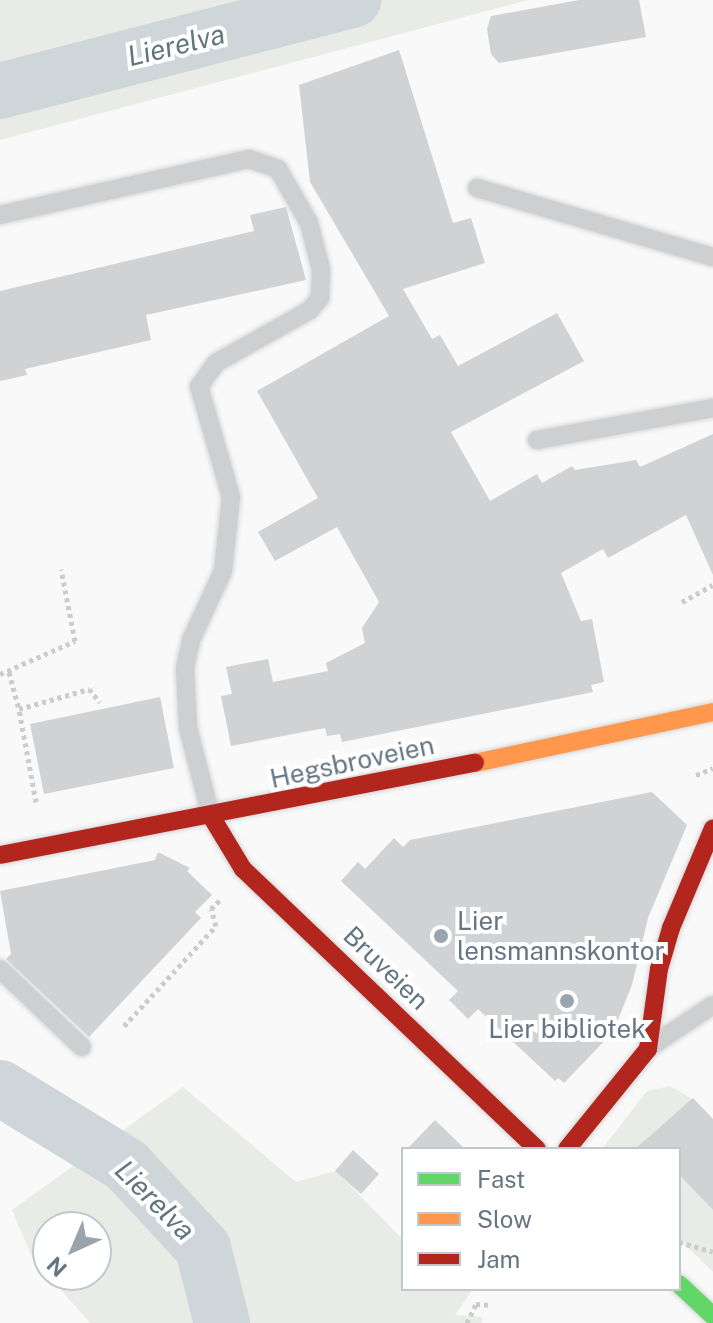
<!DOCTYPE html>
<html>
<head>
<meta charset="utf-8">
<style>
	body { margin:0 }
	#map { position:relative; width:713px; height:1323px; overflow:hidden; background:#f9f9f9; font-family:"Public Sans",sans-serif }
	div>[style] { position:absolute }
	.green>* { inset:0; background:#e8ebe6 }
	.river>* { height:56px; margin:-28px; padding:0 28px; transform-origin:28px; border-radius:28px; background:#ced6d9 }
	.building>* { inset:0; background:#d0d2d3 }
	.path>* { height:5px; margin-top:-2.5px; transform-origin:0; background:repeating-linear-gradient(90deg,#cbcccd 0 4px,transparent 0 8px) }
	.roads { filter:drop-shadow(0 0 2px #d5d6d7) drop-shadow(0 0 2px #d5d6d7) }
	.lane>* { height:18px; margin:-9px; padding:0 9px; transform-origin:9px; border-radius:9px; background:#cecfd0 }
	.fast>* { height:18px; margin:-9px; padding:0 9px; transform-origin:9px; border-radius:9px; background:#63d668 }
	.slow>* { height:18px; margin:-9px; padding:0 9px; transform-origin:9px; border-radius:9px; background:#ff974d }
	.jam>* { height:18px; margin:-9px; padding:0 9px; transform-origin:9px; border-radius:9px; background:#b3261e }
	.dots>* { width:22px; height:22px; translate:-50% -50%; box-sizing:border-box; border:4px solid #fff; border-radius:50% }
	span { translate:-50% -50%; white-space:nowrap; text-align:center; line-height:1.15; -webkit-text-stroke:8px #fff; paint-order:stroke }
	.street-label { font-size:26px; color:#657683 }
	.poi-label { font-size:26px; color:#657683 }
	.left { translate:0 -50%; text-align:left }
	.water-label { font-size:28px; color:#60757c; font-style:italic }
	.legend { position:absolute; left:401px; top:1147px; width:280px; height:144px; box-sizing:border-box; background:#fff; border:2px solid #c1c8cd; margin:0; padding:10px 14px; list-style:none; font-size:24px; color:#657683 }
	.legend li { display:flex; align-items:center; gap:16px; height:40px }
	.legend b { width:40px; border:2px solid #c1c8cd }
	.north { position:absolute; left:32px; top:1211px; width:80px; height:80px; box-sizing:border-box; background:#fff; border:2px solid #c1c8cd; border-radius:50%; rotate:224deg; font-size:22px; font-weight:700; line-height:32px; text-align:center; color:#657683 }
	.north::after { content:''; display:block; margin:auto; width:28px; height:36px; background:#99a4ac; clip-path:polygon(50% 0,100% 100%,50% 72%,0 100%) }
</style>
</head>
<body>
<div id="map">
	<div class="green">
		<div style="clip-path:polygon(0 0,528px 0,0 140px)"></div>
		<div style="clip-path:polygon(670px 1086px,693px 1099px,645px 1140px,653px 1149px,602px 1149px,647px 1091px)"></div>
		<div style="clip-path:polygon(evenodd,183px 1087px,296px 1182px,336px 1171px,403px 1240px,403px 1289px,473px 1289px,455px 1315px,482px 1317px,482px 1323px,90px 1323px,32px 1257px,12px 1210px,183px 1087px,48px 1227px,96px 1227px,96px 1275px,48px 1275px,48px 1227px)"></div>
		<div style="clip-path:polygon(679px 1176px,713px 1210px,713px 1272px,679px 1239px)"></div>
	</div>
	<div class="river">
		<div style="left:0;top:91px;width:365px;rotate:-14.5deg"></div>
		<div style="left:0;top:1088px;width:148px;rotate:31.4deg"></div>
		<div style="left:126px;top:1165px;width:113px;rotate:47.1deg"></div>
		<div style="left:203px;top:1248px;width:77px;rotate:75.8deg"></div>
	</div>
	<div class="building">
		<div style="clip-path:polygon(579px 0,639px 0,646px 37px,499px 63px,491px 54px,487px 29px,491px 16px)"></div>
		<div style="clip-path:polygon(399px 50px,453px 223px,471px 218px,485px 263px,403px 289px,432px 339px,440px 335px,458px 366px,557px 313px,584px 361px,451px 432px,490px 501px,537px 474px,542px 483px,572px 466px,575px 470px,636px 460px,640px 467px,713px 434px,713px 575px,686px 515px,608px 558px,603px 549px,561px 573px,581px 621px,592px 619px,604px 682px,591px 685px,593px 692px,342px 742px,340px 734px,327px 736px,325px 728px,231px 746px,221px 696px,232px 694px,226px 667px,268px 659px,273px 682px,328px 671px,326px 663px,365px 643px,362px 628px,379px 602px,337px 527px,275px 561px,258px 532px,318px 498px,257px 391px,389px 316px,310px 182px,299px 85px)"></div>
		<div style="clip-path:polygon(286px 207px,306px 280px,146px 315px,151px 340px,25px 369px,27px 375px,0 381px,0 291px,254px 231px,250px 215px)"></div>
		<div style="clip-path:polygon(160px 697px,174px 768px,44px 794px,30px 724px)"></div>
		<div style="clip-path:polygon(652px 792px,687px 825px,648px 918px,632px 985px,613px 1032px,564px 1083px,558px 1078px,555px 1081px,478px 1009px,468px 1019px,449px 1000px,458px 991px,341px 881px,358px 862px,365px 869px,394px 838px,403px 847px,410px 840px)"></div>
		<div style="clip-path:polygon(158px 852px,190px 868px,187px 871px,212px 895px,195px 912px,201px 918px,89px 1037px,6px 959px,11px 954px,0 891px,155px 860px)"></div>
		<div style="clip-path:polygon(693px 1098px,713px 1119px,713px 1210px,679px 1175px,679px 1149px,635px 1149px)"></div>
		<div style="clip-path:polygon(435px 1120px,465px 1149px,407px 1149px)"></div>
		<div style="clip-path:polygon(353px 1150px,379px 1174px,361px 1194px,335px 1171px)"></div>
	</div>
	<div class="path">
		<div style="left:682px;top:602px;width:35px;rotate:-29deg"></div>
		<div style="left:9px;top:672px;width:38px;rotate:75deg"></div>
		<div style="left:0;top:674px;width:82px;rotate:-23.7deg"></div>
		<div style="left:75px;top:641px;width:73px;rotate:-101deg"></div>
		<div style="left:696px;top:775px;width:18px;rotate:-22deg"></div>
		<div style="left:36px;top:802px;width:95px;rotate:-100.4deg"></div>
		<div style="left:19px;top:709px;width:73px;rotate:-15.9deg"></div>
		<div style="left:89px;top:689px;width:17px;rotate:50deg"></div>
		<div style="left:124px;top:1026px;width:136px;rotate:-47.4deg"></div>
		<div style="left:216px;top:926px;width:18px;rotate:-106deg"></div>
		<div style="left:211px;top:909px;width:14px;rotate:-45deg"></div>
		<div style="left:679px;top:1242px;width:35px;rotate:16deg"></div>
		<div style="left:467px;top:1323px;width:21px;rotate:-65deg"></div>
		<div style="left:476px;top:1304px;width:16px;rotate:4deg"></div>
	</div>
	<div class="roads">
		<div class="lane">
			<div style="left:477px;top:188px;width:246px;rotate:16.3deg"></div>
			<div style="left:0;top:215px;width:255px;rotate:-12.7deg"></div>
			<div style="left:249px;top:159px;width:31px;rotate:19deg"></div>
			<div style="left:278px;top:169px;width:62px;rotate:60.1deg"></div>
			<div style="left:309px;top:223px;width:48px;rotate:75.4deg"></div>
			<div style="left:321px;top:269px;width:29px;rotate:92deg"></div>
			<div style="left:320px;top:298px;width:16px;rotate:130deg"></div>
			<div style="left:310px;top:310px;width:108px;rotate:150.6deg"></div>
			<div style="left:216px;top:363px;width:29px;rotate:126deg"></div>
			<div style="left:199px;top:386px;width:116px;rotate:73.9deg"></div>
			<div style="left:231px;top:497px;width:74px;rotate:96.2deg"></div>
			<div style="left:223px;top:571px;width:76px;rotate:114.9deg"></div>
			<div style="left:191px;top:640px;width:30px;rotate:102deg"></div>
			<div style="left:185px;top:669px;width:59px;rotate:87.1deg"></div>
			<div style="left:188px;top:728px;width:91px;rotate:75.4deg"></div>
			<div style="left:537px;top:440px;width:179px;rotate:-10.3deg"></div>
			<div style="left:0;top:969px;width:113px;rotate:43.6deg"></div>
			<div style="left:653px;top:1045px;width:72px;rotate:-33.7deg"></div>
		</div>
		<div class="fast">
			<div style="left:679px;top:1284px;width:47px;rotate:43.3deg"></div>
		</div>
		<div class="slow">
			<div style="left:475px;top:763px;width:243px;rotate:-12.1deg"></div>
		</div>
		<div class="jam">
			<div style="left:211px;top:816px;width:62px;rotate:58.9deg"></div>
			<div style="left:243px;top:869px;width:406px;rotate:43.6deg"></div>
			<div style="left:0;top:855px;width:484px;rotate:-11deg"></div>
			<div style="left:567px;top:1149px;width:129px;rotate:-51deg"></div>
			<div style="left:648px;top:1049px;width:81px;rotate:-82.2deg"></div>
			<div style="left:659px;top:969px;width:43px;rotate:-73.7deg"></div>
			<div style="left:671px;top:928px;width:108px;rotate:-67.2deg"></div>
		</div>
	</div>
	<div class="dots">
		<div style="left:441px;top:936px;background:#99a4ac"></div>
		<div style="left:567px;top:1001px;background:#99a4ac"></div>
	</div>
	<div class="street-label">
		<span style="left:352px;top:762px;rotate:-12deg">Hegsbroveien</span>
		<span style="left:386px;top:968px;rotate:44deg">Bruveien</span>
	</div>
	<div class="poi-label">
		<span class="left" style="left:457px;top:936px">Lier<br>lensmannskontor</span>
		<span style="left:567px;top:1029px">Lier bibliotek</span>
	</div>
	<div class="water-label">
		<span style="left:176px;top:45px;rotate:-14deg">Lierelva</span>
		<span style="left:155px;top:1200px;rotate:45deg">Lierelva</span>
	</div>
	<ul class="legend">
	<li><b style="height:10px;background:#63d668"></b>Fast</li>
	<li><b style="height:10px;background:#ff974d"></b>Slow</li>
	<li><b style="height:10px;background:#b3261e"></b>Jam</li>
	</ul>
	<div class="north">N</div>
</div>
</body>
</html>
